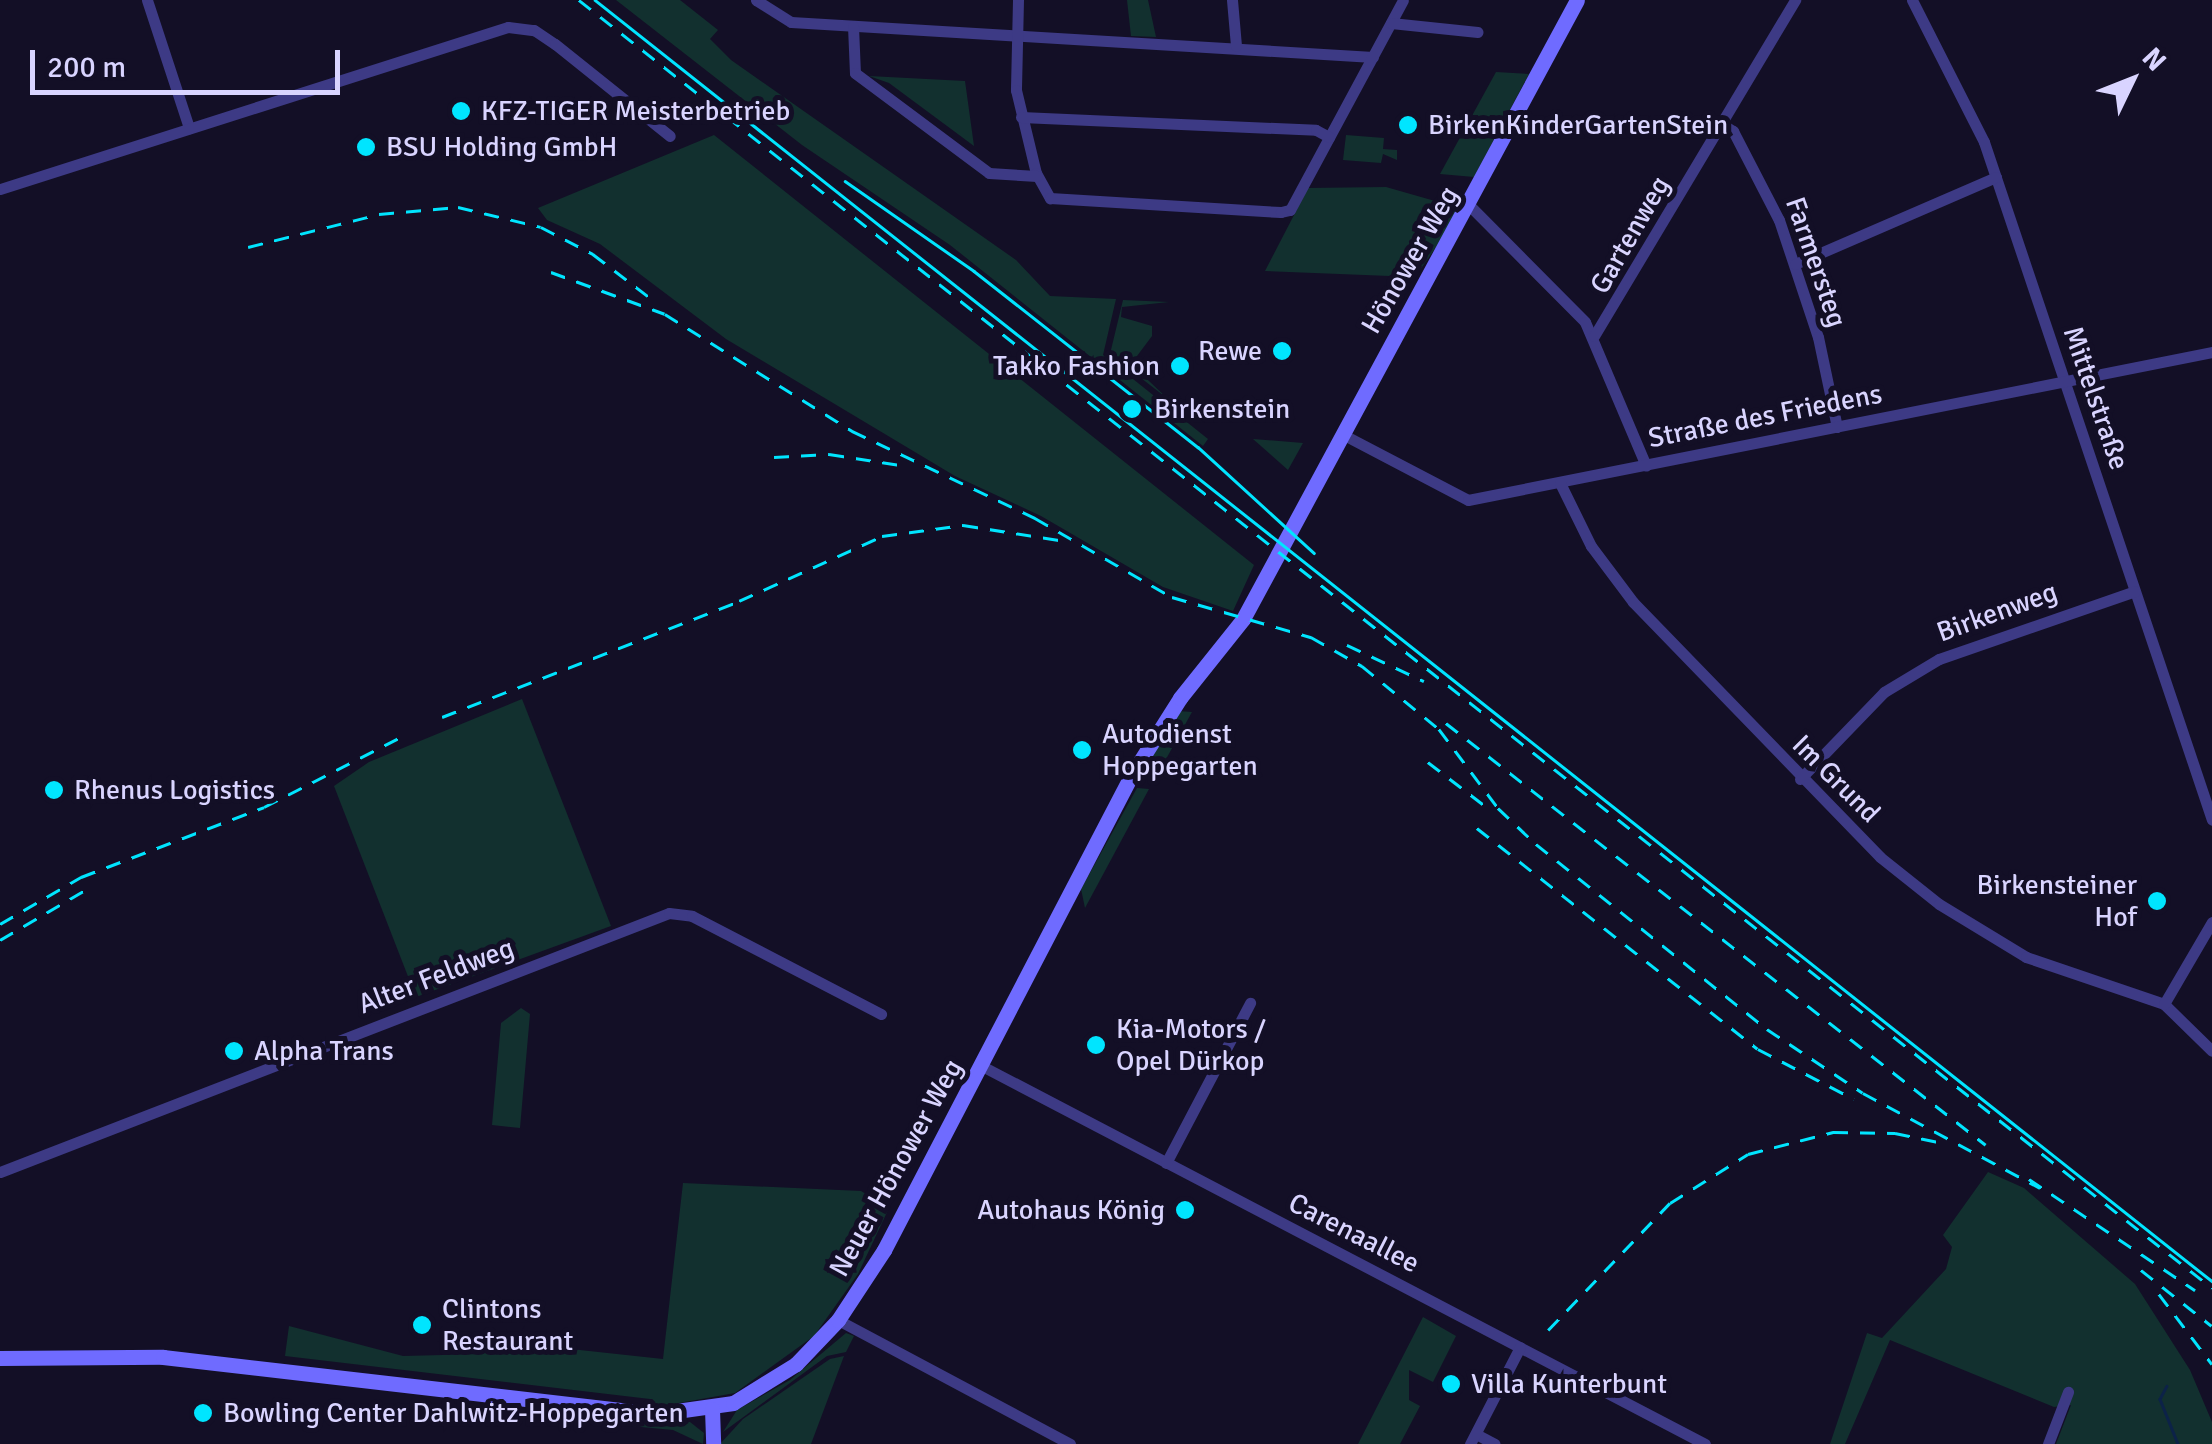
<!DOCTYPE html>
<html>
<head>
<meta charset="utf-8">
<style>
	body { margin:0 }
	#map { position:relative; width:2212px; height:1444px; overflow:hidden; background:#130f26; font-family:Signika,sans-serif }
	div>[style] { position:absolute }
	.green>* { inset:0; background:#12302f }
	.stream>* { height:2.5px; margin:-1.25px; padding:0 1.25px; transform-origin:1.25px; border-radius:1.25px; background:#0c2248 }
	.street>* { height:11px; margin:-5.5px; padding:0 5.5px; transform-origin:5.5px; border-radius:5.5px; background:#3d3a85 }
	.secondary>* { height:15px; margin:-7.5px; padding:0 7.5px; transform-origin:7.5px; border-radius:7.5px; background:#6f6bff }
	.tram>* { height:2.5px; margin:-1.25px; padding:0 1.25px; transform-origin:1.25px; border-radius:1.25px; background:#00e5ff }
	.rail>* { height:2.5px; margin-top:-1.25px; transform-origin:0; background:repeating-linear-gradient(90deg,#00e5ff 0 15px,transparent 0 27px) }
	.dots>* { width:28px; height:28px; translate:-50% -50%; box-sizing:border-box; border:5px solid #130f26; border-radius:50% }
	span { translate:-50% -50%; white-space:nowrap; text-align:center; line-height:1.15; -webkit-text-stroke:10px #130f26; paint-order:stroke }
	.poi-label { font-size:28px; color:#d9d4ff }
	.left { translate:0 -50%; text-align:left }
	.right { translate:-100% -50%; text-align:right }
	.street-label { font-size:28px; color:#d9d4ff }
	.north { position:absolute; left:2082px; top:30px; width:100px; height:100px; -webkit-text-stroke:8px #130f26; paint-order:stroke; rotate:47deg; font-size:28px; font-weight:700; line-height:40px; text-align:center; color:#d9d4ff }
	.north::after { content:''; display:block; margin:auto; width:35px; height:45px; background:#d9d4ff; clip-path:polygon(50% 0,100% 100%,50% 72%,0 100%) }
	.scale { position:absolute; left:30px; top:50px; width:310px; height:45px; box-sizing:border-box; border:5px solid #d9d4ff; border-top:0; padding-left:12px; font-size:30px; line-height:35px; white-space:nowrap; color:#d9d4ff; -webkit-text-stroke:8px #130f26; paint-order:stroke }
</style>
</head>
<body>
<div id="map">
	<div class="green">
		<div style="clip-path:polygon(616px 0,680px 0,718px 30px,710px 39px,731px 60px,1016px 260px,1050px 296px,1116px 299px,1103px 355px,1208px 439px,1203px 446px,950px 245px,802px 145px)"></div>
		<div style="clip-path:polygon(1127px 0,1148px 0,1156px 37px,1131px 36px)"></div>
		<div style="clip-path:polygon(1496px 72px,1529px 74px,1474px 177px,1440px 174px)"></div>
		<div style="clip-path:polygon(869px 76px,965px 81px,974px 146px,889px 83px)"></div>
		<div style="clip-path:polygon(714px 135px,1254px 565px,1233px 611px,1163px 587px,1041px 516px,955px 476px,726px 339px,600px 244px,547px 220px,538px 208px)"></div>
		<div style="clip-path:polygon(1346px 135px,1384px 138px,1383px 149px,1397px 150px,1397px 160px,1383px 154px,1381px 163px,1343px 160px)"></div>
		<div style="clip-path:polygon(1386px 187px,1463px 209px,1415px 277px,1265px 271px,1308px 188px)"></div>
		<div style="clip-path:polygon(1123px 300px,1169px 302px,1122px 307px,1121px 317px,1152px 326px,1152px 336px,1131px 364px,1168px 399px,1110px 354px)"></div>
		<div style="clip-path:polygon(1253px 439px,1303px 443px,1288px 470px)"></div>
		<div style="clip-path:polygon(522px 699px,611px 926px,416px 997px,334px 786px,369px 762px)"></div>
		<div style="clip-path:polygon(1178px 711px,1192px 712px,1155px 779px,1146px 763px)"></div>
		<div style="clip-path:polygon(1137px 788px,1149px 789px,1085px 908px,1081px 889px)"></div>
		<div style="clip-path:polygon(521px 1008px,530px 1014px,520px 1128px,492px 1125px,501px 1023px)"></div>
		<div style="clip-path:polygon(1988px 1172px,2024px 1188px,2135px 1284px,2190px 1370px,2212px 1422px,2212px 1444px,2056px 1444px,2071px 1405px,2054px 1407px,1890px 1340px,1845px 1444px,1830px 1444px,1867px 1333px,1882px 1338px,1946px 1269px,1952px 1247px,1943px 1235px)"></div>
		<div style="clip-path:polygon(683px 1183px,861px 1191px,889px 1208px,858px 1274px,814px 1336px,735px 1393px,651px 1408px,650px 1399px,285px 1356px,289px 1326px,403px 1356px,483px 1354px,497px 1341px,663px 1359px)"></div>
		<div style="clip-path:polygon(1423px 1317px,1456px 1336px,1433px 1382px,1409px 1370px,1409px 1400px,1420px 1406px,1400px 1444px,1358px 1444px)"></div>
		<div style="clip-path:polygon(846px 1333px,854px 1336px,846px 1352px,827px 1356px,723px 1432px,737px 1410px,790px 1380px)"></div>
		<div style="clip-path:polygon(844px 1356px,811px 1444px,720px 1444px,743px 1419px,830px 1359px)"></div>
		<div style="clip-path:polygon(690px 1422px,704px 1433px,703px 1444px,673px 1430px,599px 1423px)"></div>
	</div>
	<div class="stream">
		<div style="left:2167px;top:1386px;width:15px;rotate:118deg"></div>
		<div style="left:2160px;top:1399px;width:48px;rotate:68.2deg"></div>
	</div>
	<div class="street">
		<div style="left:147px;top:0;width:135px;rotate:71.8deg"></div>
		<div style="left:756px;top:0;width:41px;rotate:32.2deg"></div>
		<div style="left:791px;top:22px;width:583px;rotate:3.44deg"></div>
		<div style="left:1018px;top:0;width:90px;rotate:91.3deg"></div>
		<div style="left:1016px;top:90px;width:85px;rotate:76.5deg"></div>
		<div style="left:1036px;top:173px;width:29px;rotate:61deg"></div>
		<div style="left:1050px;top:198px;width:231px;rotate:3.5deg"></div>
		<div style="left:1281px;top:212px;width:9px;rotate:-13deg"></div>
		<div style="left:1290px;top:210px;width:238px;rotate:-61.7deg"></div>
		<div style="left:1232px;top:0;width:46px;rotate:85deg"></div>
		<div style="left:1912px;top:0;width:159px;rotate:63.1deg"></div>
		<div style="left:1984px;top:142px;width:715px;rotate:71.41deg"></div>
		<div style="left:1391px;top:23px;width:87px;rotate:5.9deg"></div>
		<div style="left:853px;top:26px;width:47px;rotate:87.6deg"></div>
		<div style="left:855px;top:73px;width:167px;rotate:36.7deg"></div>
		<div style="left:989px;top:173px;width:48px;rotate:3.6deg"></div>
		<div style="left:1021px;top:117px;width:295px;rotate:2.5deg"></div>
		<div style="left:1316px;top:130px;width:15px;rotate:28deg"></div>
		<div style="left:1723px;top:125px;width:12px;rotate:31deg"></div>
		<div style="left:1733px;top:131px;width:100px;rotate:62.7deg"></div>
		<div style="left:1779px;top:220px;width:123px;rotate:71.6deg"></div>
		<div style="left:1818px;top:337px;width:92px;rotate:78.1deg"></div>
		<div style="left:0;top:189px;width:533px;rotate:-17.69deg"></div>
		<div style="left:508px;top:27px;width:26px;rotate:7deg"></div>
		<div style="left:534px;top:30px;width:25px;rotate:34deg"></div>
		<div style="left:555px;top:44px;width:147px;rotate:38.7deg"></div>
		<div style="left:1470px;top:206px;width:163px;rotate:45.2deg"></div>
		<div style="left:1585px;top:322px;width:156px;rotate:67deg"></div>
		<div style="left:1795px;top:264px;width:219px;rotate:-23.4deg"></div>
		<div style="left:1594px;top:336px;width:392px;rotate:-59.1deg"></div>
		<div style="left:1342px;top:434px;width:142px;rotate:27.6deg"></div>
		<div style="left:1468px;top:500px;width:759px;rotate:-11.25deg"></div>
		<div style="left:1560px;top:483px;width:70px;rotate:63.8deg"></div>
		<div style="left:1591px;top:546px;width:70px;rotate:53.1deg"></div>
		<div style="left:1633px;top:602px;width:355px;rotate:45.9deg"></div>
		<div style="left:1880px;top:857px;width:75px;rotate:38.5deg"></div>
		<div style="left:1939px;top:904px;width:102px;rotate:31.3deg"></div>
		<div style="left:2026px;top:957px;width:146px;rotate:18.8deg"></div>
		<div style="left:2164px;top:1004px;width:67px;rotate:44.4deg"></div>
		<div style="left:1800px;top:779px;width:121px;rotate:-46deg"></div>
		<div style="left:1884px;top:692px;width:64px;rotate:-31deg"></div>
		<div style="left:1939px;top:659px;width:207px;rotate:-19.1deg"></div>
		<div style="left:2164px;top:1004px;width:95px;rotate:-59.7deg"></div>
		<div style="left:980px;top:1065px;width:818px;rotate:27.6deg"></div>
		<div style="left:1166px;top:1163px;width:181px;rotate:-62.3deg"></div>
		<div style="left:0;top:1172px;width:717px;rotate:-21.16deg"></div>
		<div style="left:669px;top:913px;width:23px;rotate:7deg"></div>
		<div style="left:692px;top:916px;width:213px;rotate:27.4deg"></div>
		<div style="left:838px;top:1320px;width:263px;rotate:28.1deg"></div>
		<div style="left:1476px;top:1434px;width:21px;rotate:28deg"></div>
		<div style="left:1470px;top:1444px;width:109px;rotate:-62.7deg"></div>
		<div style="left:2048px;top:1444px;width:56px;rotate:-69deg"></div>
	</div>
	<div class="secondary">
		<div style="left:0;top:1358px;width:163px;rotate:-0.4deg"></div>
		<div style="left:163px;top:1357px;width:495px;rotate:6.6deg"></div>
		<div style="left:655px;top:1414px;width:79px;rotate:-8deg"></div>
		<div style="left:733px;top:1403px;width:74px;rotate:-31.8deg"></div>
		<div style="left:796px;top:1364px;width:61px;rotate:-46.3deg"></div>
		<div style="left:838px;top:1320px;width:84px;rotate:-56.7deg"></div>
		<div style="left:884px;top:1250px;width:537px;rotate:-62.48deg"></div>
		<div style="left:1132px;top:774px;width:90px;rotate:-57.7deg"></div>
		<div style="left:1180px;top:698px;width:101px;rotate:-51.4deg"></div>
		<div style="left:1243px;top:619px;width:703px;rotate:-61.65deg"></div>
		<div style="left:712px;top:1409px;width:35px;rotate:88deg"></div>
	</div>
	<div class="tram">
		<div style="left:595px;top:0;width:2063px;rotate:38.39deg"></div>
		<div style="left:845px;top:181px;width:157px;rotate:34.9deg"></div>
		<div style="left:974px;top:271px;width:285px;rotate:38.2deg"></div>
		<div style="left:1198px;top:447px;width:157px;rotate:42.4deg"></div>
	</div>
	<div class="rail">
		<div style="left:579px;top:0;width:2080px;rotate:38.26deg"></div>
		<div style="left:248px;top:247px;width:135px;rotate:-14.1deg"></div>
		<div style="left:379px;top:214px;width:79px;rotate:-5.1deg"></div>
		<div style="left:458px;top:207px;width:85px;rotate:13.5deg"></div>
		<div style="left:541px;top:227px;width:59px;rotate:27.4deg"></div>
		<div style="left:593px;top:254px;width:71px;rotate:37.5deg"></div>
		<div style="left:551px;top:272px;width:121px;rotate:20.2deg"></div>
		<div style="left:665px;top:314px;width:221px;rotate:32deg"></div>
		<div style="left:852px;top:431px;width:203px;rotate:25.4deg"></div>
		<div style="left:1035px;top:518px;width:158px;rotate:30deg"></div>
		<div style="left:1172px;top:597px;width:145px;rotate:16.1deg"></div>
		<div style="left:1311px;top:637px;width:59px;rotate:29.6deg"></div>
		<div style="left:1362px;top:666px;width:99px;rotate:39.3deg"></div>
		<div style="left:1439px;top:729px;width:99px;rotate:53.2deg"></div>
		<div style="left:1498px;top:808px;width:52px;rotate:43.5deg"></div>
		<div style="left:1536px;top:844px;width:296px;rotate:38.7deg"></div>
		<div style="left:1767px;top:1029px;width:115px;rotate:33.7deg"></div>
		<div style="left:1863px;top:1093px;width:201px;rotate:28.2deg"></div>
		<div style="left:774px;top:457px;width:55px;rotate:-3.1deg"></div>
		<div style="left:829px;top:454px;width:72px;rotate:8.8deg"></div>
		<div style="left:1347px;top:645px;width:85px;rotate:25.1deg"></div>
		<div style="left:442px;top:717px;width:319px;rotate:-21.3deg"></div>
		<div style="left:739px;top:601px;width:157px;rotate:-24.4deg"></div>
		<div style="left:882px;top:536px;width:82px;rotate:-7.7deg"></div>
		<div style="left:963px;top:525px;width:97px;rotate:8.9deg"></div>
		<div style="left:1446px;top:723px;width:685px;rotate:38.01deg"></div>
		<div style="left:1428px;top:762px;width:76px;rotate:37.5deg"></div>
		<div style="left:1477px;top:828px;width:357px;rotate:38.2deg"></div>
		<div style="left:1758px;top:1049px;width:108px;rotate:27.5deg"></div>
		<div style="left:0;top:924px;width:94px;rotate:-30.1deg"></div>
		<div style="left:81px;top:877px;width:196px;rotate:-20.9deg"></div>
		<div style="left:264px;top:807px;width:156px;rotate:-27.1deg"></div>
		<div style="left:0;top:940px;width:107px;rotate:-30.4deg"></div>
		<div style="left:2029px;top:1179px;width:200px;rotate:33.8deg"></div>
		<div style="left:2141px;top:1270px;width:90px;rotate:38.3deg"></div>
		<div style="left:2159px;top:1294px;width:88px;rotate:52.9deg"></div>
		<div style="left:1548px;top:1330px;width:176px;rotate:-46.2deg"></div>
		<div style="left:1670px;top:1203px;width:92px;rotate:-32.1deg"></div>
		<div style="left:1748px;top:1154px;width:88px;rotate:-14.5deg"></div>
		<div style="left:1833px;top:1132px;width:62px;rotate:0.9deg"></div>
		<div style="left:1895px;top:1133px;width:49px;rotate:11.8deg"></div>
	</div>
	<div class="dots">
		<div style="left:461px;top:111px;background:#00e5ff"></div>
		<div style="left:1408px;top:125px;background:#00e5ff"></div>
		<div style="left:366px;top:147px;background:#00e5ff"></div>
		<div style="left:1282px;top:351px;background:#00e5ff"></div>
		<div style="left:1180px;top:366px;background:#00e5ff"></div>
		<div style="left:1132px;top:409px;background:#00e5ff"></div>
		<div style="left:1082px;top:750px;background:#00e5ff"></div>
		<div style="left:54px;top:790px;background:#00e5ff"></div>
		<div style="left:2157px;top:901px;background:#00e5ff"></div>
		<div style="left:1096px;top:1045px;background:#00e5ff"></div>
		<div style="left:234px;top:1051px;background:#00e5ff"></div>
		<div style="left:1185px;top:1210px;background:#00e5ff"></div>
		<div style="left:422px;top:1325px;background:#00e5ff"></div>
		<div style="left:1451px;top:1384px;background:#00e5ff"></div>
		<div style="left:203px;top:1413px;background:#00e5ff"></div>
	</div>
	<div class="poi-label">
		<span class="left" style="left:481px;top:111px">KFZ-TIGER Meisterbetrieb</span>
		<span class="left" style="left:1428px;top:125px">BirkenKinderGartenStein</span>
		<span class="left" style="left:386px;top:147px">BSU Holding GmbH</span>
		<span class="right" style="left:1262px;top:351px">Rewe</span>
		<span class="right" style="left:1160px;top:366px">Takko Fashion</span>
		<span class="left" style="left:1154px;top:409px">Birkenstein</span>
		<span class="left" style="left:1102px;top:750px">Autodienst<br>Hoppegarten</span>
		<span class="left" style="left:74px;top:790px">Rhenus Logistics</span>
		<span class="right" style="left:2137px;top:901px">Birkensteiner<br>Hof</span>
		<span class="left" style="left:1116px;top:1045px">Kia-Motors /<br>Opel Dürkop</span>
		<span class="left" style="left:254px;top:1051px">Alpha Trans</span>
		<span class="right" style="left:1165px;top:1210px">Autohaus König</span>
		<span class="left" style="left:442px;top:1325px">Clintons<br>Restaurant</span>
		<span class="left" style="left:1471px;top:1384px">Villa Kunterbunt</span>
		<span class="left" style="left:223px;top:1413px">Bowling Center Dahlwitz-Hoppegarten</span>
	</div>
	<div class="street-label">
		<span style="left:1630px;top:235px;rotate:-60deg">Gartenweg</span>
		<span style="left:1410px;top:260px;rotate:-60deg">Hönower Weg</span>
		<span style="left:1816px;top:262px;rotate:71deg">Farmersteg</span>
		<span style="left:2096px;top:398px;rotate:71deg">Mittelstraße</span>
		<span style="left:1765px;top:416px;rotate:-11deg">Straße des Friedens</span>
		<span style="left:1997px;top:612px;rotate:-20deg">Birkenweg</span>
		<span style="left:1836px;top:779px;rotate:45deg">Im Grund</span>
		<span style="left:436px;top:976px;rotate:-21deg">Alter Feldweg</span>
		<span style="left:896px;top:1168px;rotate:-61deg">Neuer Hönower Weg</span>
		<span style="left:1354px;top:1233px;rotate:27deg">Carenaallee</span>
	</div>
	<div class="north">N</div>
	<div class="scale">200 m</div>
</div>
</body>
</html>
